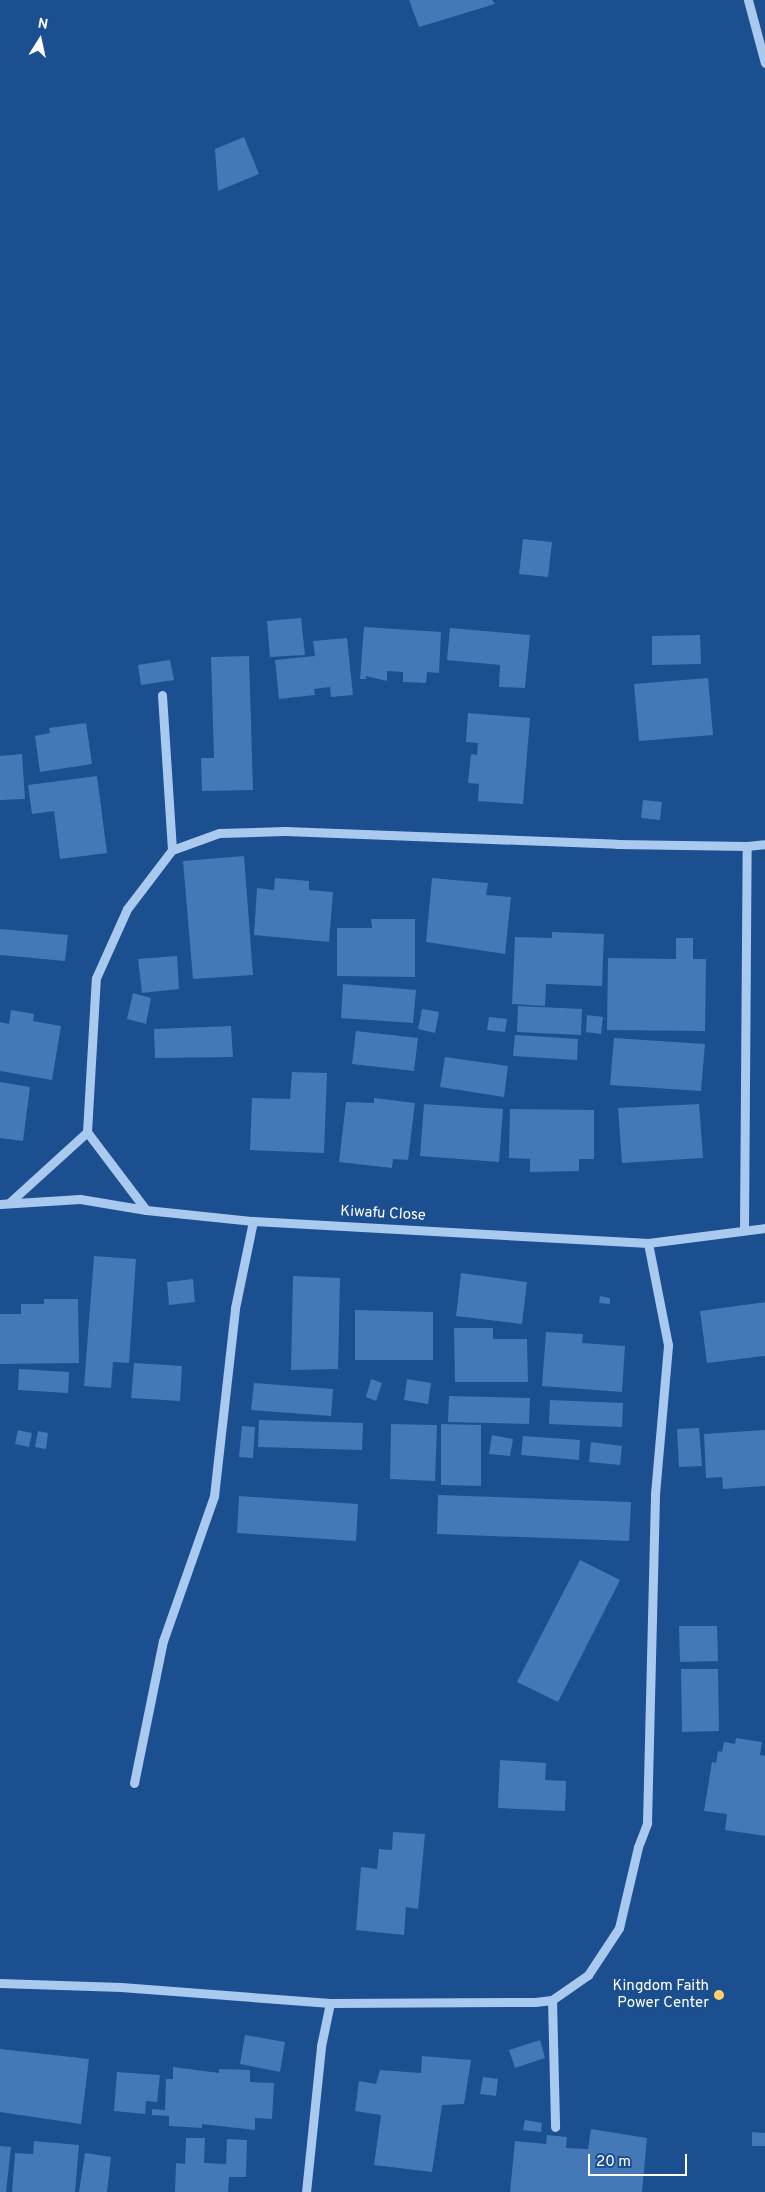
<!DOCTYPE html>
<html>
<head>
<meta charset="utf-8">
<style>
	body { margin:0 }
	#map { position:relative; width:765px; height:2192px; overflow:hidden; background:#1b4f8f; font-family:Overpass,sans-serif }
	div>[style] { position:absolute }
	.building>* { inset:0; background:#4478b7 }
	.minor>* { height:9px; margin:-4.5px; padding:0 4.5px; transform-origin:4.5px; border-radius:4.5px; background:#a9c9ee }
	.dots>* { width:14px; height:14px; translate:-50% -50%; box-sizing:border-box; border:2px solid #1b4f8f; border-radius:50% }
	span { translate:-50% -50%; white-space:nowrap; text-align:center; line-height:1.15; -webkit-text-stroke:5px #1b4f8f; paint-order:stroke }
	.street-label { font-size:15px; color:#fff }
	.poi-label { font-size:15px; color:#fff }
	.right { translate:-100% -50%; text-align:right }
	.north { position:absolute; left:15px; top:15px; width:50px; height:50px; -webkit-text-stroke:4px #1b4f8f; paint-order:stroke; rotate:10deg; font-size:14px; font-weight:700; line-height:20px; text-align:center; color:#fff }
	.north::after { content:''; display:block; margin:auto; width:18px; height:22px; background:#fff; clip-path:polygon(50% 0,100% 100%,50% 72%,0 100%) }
	.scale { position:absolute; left:588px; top:2154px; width:99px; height:22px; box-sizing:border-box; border:2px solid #fff; border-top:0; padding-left:6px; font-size:15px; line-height:18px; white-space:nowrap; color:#fff; -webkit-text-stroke:4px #1b4f8f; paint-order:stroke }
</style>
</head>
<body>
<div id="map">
	<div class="building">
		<div style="clip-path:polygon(409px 0,492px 0,495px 4px,419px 27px)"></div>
		<div style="clip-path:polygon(244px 137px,259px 174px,218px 191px,215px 149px)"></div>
		<div style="clip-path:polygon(523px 539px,552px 542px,548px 577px,519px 574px)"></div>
		<div style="clip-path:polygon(301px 618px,305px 655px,270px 657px,267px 621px)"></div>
		<div style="clip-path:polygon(364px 627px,441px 632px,439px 673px,427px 672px,426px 683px,403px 682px,403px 672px,387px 671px,387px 681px,366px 676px,366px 679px,360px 679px)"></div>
		<div style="clip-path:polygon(450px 628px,530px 635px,525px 688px,499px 687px,500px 665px,447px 660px)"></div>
		<div style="clip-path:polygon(700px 635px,701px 664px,652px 665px,652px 636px)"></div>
		<div style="clip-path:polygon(347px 638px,353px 695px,331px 697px,330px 687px,314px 689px,315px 695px,279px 699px,275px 660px,315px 656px,313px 641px)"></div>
		<div style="clip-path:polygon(249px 656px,253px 790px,202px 791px,201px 758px,214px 758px,211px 657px)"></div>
		<div style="clip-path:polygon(170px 660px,174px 680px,141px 685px,138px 665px)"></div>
		<div style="clip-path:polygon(708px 678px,713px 735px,639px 741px,634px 684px)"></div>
		<div style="clip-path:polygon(468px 713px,530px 718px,523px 804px,478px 801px,479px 784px,468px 783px,471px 754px,477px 755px,478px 743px,466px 742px)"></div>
		<div style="clip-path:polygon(86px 723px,92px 764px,40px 772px,35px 736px,50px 733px,49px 728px)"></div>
		<div style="clip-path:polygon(22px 754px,25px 799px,0 800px,0 756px)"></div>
		<div style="clip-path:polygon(97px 776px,107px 853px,60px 859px,54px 811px,32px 814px,28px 785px)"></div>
		<div style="clip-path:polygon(643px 800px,662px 802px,660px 820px,641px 818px)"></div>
		<div style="clip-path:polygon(244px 856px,253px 975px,193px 979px,183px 861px)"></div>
		<div style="clip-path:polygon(275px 878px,309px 881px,309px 890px,333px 892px,329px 942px,254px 935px,257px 888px,274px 890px)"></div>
		<div style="clip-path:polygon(432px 878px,488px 883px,486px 895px,511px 897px,505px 954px,426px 942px)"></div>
		<div style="clip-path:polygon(371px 919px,415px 919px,415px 977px,337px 976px,337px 928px,372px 928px)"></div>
		<div style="clip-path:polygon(0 929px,68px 935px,65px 961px,0 955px)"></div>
		<div style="clip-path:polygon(552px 932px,604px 934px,602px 986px,546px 984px,545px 1006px,512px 1004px,515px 937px,552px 938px)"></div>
		<div style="clip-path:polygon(676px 938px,693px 938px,693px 959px,706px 959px,705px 1031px,607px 1030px,608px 958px,676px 959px)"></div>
		<div style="clip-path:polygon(177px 956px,179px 989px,142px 993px,138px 959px)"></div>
		<div style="clip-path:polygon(343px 984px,416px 990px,413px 1023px,341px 1018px)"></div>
		<div style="clip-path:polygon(133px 993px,151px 998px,146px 1024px,127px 1019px)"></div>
		<div style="clip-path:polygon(518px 1006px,582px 1009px,581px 1035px,517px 1032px)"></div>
		<div style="clip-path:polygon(422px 1009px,439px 1012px,435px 1033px,418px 1029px)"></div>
		<div style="clip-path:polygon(11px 1010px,34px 1014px,33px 1021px,61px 1026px,52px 1080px,0 1071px,0 1022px,9px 1024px)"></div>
		<div style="clip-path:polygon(587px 1015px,603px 1017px,601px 1034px,586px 1032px)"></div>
		<div style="clip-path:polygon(489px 1017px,507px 1019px,505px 1032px,487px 1030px)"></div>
		<div style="clip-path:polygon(231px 1026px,233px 1057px,155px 1058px,154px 1029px)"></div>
		<div style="clip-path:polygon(356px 1031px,418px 1038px,414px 1071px,352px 1064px)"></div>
		<div style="clip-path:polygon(515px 1035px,578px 1039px,577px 1060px,513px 1056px)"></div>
		<div style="clip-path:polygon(614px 1038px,705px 1044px,701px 1091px,610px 1085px)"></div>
		<div style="clip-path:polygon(445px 1057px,508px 1066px,504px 1097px,440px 1087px)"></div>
		<div style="clip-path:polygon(292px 1072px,327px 1073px,324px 1153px,250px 1150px,252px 1098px,290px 1099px)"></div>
		<div style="clip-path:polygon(0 1082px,30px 1087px,23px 1141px,0 1138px)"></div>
		<div style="clip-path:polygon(374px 1098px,415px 1103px,408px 1160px,393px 1159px,392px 1168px,339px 1162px,346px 1102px,374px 1103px)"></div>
		<div style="clip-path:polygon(424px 1104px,503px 1109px,499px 1162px,420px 1156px)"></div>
		<div style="clip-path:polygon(699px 1104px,703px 1158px,622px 1163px,618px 1108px)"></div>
		<div style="clip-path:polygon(510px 1109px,594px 1110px,594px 1159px,579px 1159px,579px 1171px,530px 1172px,530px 1159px,509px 1158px)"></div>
		<div style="clip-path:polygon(94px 1256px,136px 1259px,129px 1363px,113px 1362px,111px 1388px,84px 1386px)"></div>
		<div style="clip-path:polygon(461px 1273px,527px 1282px,522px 1324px,456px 1316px)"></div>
		<div style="clip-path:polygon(293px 1276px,340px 1278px,338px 1369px,291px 1370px)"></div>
		<div style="clip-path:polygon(193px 1279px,195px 1302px,169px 1305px,167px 1282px)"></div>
		<div style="clip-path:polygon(600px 1296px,610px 1298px,610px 1304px,599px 1303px)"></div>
		<div style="clip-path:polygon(44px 1299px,78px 1299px,79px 1363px,0 1364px,0 1314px,21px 1314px,21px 1304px,44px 1304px)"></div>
		<div style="clip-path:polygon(765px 1302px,765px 1356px,707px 1363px,700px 1311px)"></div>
		<div style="clip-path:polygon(355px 1310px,433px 1312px,433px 1360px,355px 1360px)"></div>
		<div style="clip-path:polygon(454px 1328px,493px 1328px,493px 1339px,527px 1339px,528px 1382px,455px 1382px)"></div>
		<div style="clip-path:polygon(546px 1332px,583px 1334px,582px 1343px,625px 1346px,622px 1392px,542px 1386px)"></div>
		<div style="clip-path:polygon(134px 1363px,182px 1366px,180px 1401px,131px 1398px)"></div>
		<div style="clip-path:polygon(19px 1369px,69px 1372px,68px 1393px,18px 1390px)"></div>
		<div style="clip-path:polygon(371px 1379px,382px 1383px,376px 1401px,366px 1397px)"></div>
		<div style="clip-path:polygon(407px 1379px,431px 1383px,428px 1404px,404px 1400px)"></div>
		<div style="clip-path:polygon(254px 1383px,333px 1389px,331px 1416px,251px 1410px)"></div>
		<div style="clip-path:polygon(449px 1396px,530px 1398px,529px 1424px,448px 1422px)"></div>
		<div style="clip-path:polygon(550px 1400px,623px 1403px,622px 1427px,549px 1424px)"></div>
		<div style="clip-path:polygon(259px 1420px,363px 1423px,362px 1450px,258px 1447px)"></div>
		<div style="clip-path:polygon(391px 1424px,437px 1425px,435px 1481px,390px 1479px)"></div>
		<div style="clip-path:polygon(441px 1424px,481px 1425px,481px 1486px,441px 1485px)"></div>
		<div style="clip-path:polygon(242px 1426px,255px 1427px,253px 1458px,239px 1457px)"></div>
		<div style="clip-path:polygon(699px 1428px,702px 1466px,679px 1467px,677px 1429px)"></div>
		<div style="clip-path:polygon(18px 1430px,32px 1433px,29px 1447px,15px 1444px)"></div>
		<div style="clip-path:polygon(765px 1430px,765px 1486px,723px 1489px,722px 1477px,706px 1478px,704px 1434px)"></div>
		<div style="clip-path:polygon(38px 1431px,48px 1433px,46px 1449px,35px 1447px)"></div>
		<div style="clip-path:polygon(492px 1435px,513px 1439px,510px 1456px,489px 1454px)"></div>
		<div style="clip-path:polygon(523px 1436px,580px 1440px,579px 1460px,521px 1455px)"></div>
		<div style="clip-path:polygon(591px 1442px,622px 1446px,620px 1465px,589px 1462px)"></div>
		<div style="clip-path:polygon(438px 1495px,631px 1502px,629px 1541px,437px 1534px)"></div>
		<div style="clip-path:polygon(239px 1496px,358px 1504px,356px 1541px,237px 1533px)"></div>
		<div style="clip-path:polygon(580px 1560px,620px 1580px,558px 1702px,517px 1682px)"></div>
		<div style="clip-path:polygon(679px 1626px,717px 1626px,718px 1661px,680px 1662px)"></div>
		<div style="clip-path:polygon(681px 1669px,718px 1669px,719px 1731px,682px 1732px)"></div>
		<div style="clip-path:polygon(736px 1738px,762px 1742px,760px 1755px,765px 1756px,765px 1836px,725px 1830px,727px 1814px,704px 1811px,712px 1762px,716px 1763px,718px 1751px,722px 1752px,724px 1742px,735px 1744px)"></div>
		<div style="clip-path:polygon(500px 1760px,546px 1763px,545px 1780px,566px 1781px,565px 1811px,498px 1808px)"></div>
		<div style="clip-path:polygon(393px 1832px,425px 1834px,418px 1909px,406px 1907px,404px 1935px,356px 1930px,361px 1867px,377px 1869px,379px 1849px,392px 1850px)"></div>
		<div style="clip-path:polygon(245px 2035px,285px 2042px,280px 2072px,240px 2064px)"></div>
		<div style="clip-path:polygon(540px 2040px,545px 2058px,515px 2068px,509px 2050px)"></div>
		<div style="clip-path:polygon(0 2049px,89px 2059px,81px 2124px,0 2112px)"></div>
		<div style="clip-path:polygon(422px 2056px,471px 2060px,464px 2104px,442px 2105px,432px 2172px,374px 2165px,381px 2115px,355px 2111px,359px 2081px,376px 2084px,380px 2070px,421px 2073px)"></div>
		<div style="clip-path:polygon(173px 2067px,219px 2073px,219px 2069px,250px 2070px,250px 2082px,274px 2083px,272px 2119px,255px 2118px,255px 2130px,202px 2124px,202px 2128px,169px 2126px,169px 2116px,152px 2115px,152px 2109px,165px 2110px,166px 2079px,173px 2079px)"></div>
		<div style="clip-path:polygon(117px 2072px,160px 2075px,157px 2102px,146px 2101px,145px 2114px,114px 2111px)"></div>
		<div style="clip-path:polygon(483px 2077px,498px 2079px,496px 2096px,480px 2094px)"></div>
		<div style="clip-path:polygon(525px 2120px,542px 2123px,541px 2132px,523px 2130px)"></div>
		<div style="clip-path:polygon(591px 2129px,647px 2138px,642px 2192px,510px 2192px,515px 2141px,546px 2144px,547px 2135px,567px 2137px,566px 2148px,588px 2149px)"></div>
		<div style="clip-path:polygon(752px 2132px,765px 2133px,765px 2146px,752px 2146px)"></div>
		<div style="clip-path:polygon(186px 2138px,205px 2138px,204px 2163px,226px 2164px,227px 2139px,247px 2140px,246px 2177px,229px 2177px,228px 2192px,175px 2192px,176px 2163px,185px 2164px)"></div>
		<div style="clip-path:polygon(34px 2141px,79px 2145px,75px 2192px,12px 2192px,15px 2153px,33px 2154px)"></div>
		<div style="clip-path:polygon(0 2146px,11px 2147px,6px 2192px,0 2192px)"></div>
		<div style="clip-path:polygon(85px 2153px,111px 2157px,107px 2192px,79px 2192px)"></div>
	</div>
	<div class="minor">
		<div style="left:748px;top:0;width:65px;rotate:74.9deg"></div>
		<div style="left:162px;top:695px;width:155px;rotate:86.3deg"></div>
		<div style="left:9px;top:1203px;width:105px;rotate:-42.3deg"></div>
		<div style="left:0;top:1204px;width:80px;rotate:-3.6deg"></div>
		<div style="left:80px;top:1199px;width:67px;rotate:9.5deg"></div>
		<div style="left:146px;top:1210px;width:108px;rotate:5.9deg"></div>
		<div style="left:253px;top:1221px;width:396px;rotate:3.2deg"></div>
		<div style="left:648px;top:1243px;width:118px;rotate:-7.3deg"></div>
		<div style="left:146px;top:1210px;width:98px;rotate:-127.1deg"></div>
		<div style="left:87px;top:1132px;width:154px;rotate:-86.7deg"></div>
		<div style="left:96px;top:978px;width:76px;rotate:-65.8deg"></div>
		<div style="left:127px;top:909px;width:74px;rotate:-52.7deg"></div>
		<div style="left:172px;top:850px;width:50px;rotate:-19.9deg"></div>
		<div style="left:219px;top:833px;width:66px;rotate:-1.7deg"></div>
		<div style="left:285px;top:831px;width:332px;rotate:2.2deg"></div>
		<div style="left:617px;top:844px;width:130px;rotate:0.9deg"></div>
		<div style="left:747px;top:846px;width:18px;rotate:-6deg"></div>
		<div style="left:744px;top:1229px;width:383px;rotate:-89.6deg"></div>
		<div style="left:134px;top:1783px;width:145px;rotate:-78.5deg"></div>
		<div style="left:163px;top:1641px;width:154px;rotate:-70.6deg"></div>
		<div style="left:214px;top:1496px;width:189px;rotate:-83.6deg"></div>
		<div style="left:235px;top:1308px;width:89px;rotate:-78.3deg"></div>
		<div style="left:0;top:1983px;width:121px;rotate:1.9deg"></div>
		<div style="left:121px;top:1987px;width:210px;rotate:4.4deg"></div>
		<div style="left:330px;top:2003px;width:205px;rotate:-0.3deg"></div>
		<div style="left:535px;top:2002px;width:17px;rotate:-7deg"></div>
		<div style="left:552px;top:2000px;width:44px;rotate:-34.8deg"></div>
		<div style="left:588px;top:1975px;width:56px;rotate:-56.6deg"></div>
		<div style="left:619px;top:1928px;width:83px;rotate:-76.8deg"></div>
		<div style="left:638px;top:1847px;width:26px;rotate:-69deg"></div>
		<div style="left:647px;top:1823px;width:329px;rotate:-88.6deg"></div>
		<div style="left:655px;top:1494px;width:150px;rotate:-85deg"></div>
		<div style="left:668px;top:1345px;width:104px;rotate:-101.1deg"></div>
		<div style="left:552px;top:2000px;width:127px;rotate:88.6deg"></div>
		<div style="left:306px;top:2192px;width:147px;rotate:-84.1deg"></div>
		<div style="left:321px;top:2046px;width:44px;rotate:-78.2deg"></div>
	</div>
	<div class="dots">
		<div style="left:719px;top:1995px;background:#ffd166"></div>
	</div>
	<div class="street-label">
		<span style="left:383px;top:1214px;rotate:3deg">Kiwafu Close</span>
	</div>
	<div class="poi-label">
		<span class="right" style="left:709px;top:1995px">Kingdom Faith<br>Power Center</span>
	</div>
	<div class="north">N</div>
	<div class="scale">20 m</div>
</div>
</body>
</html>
